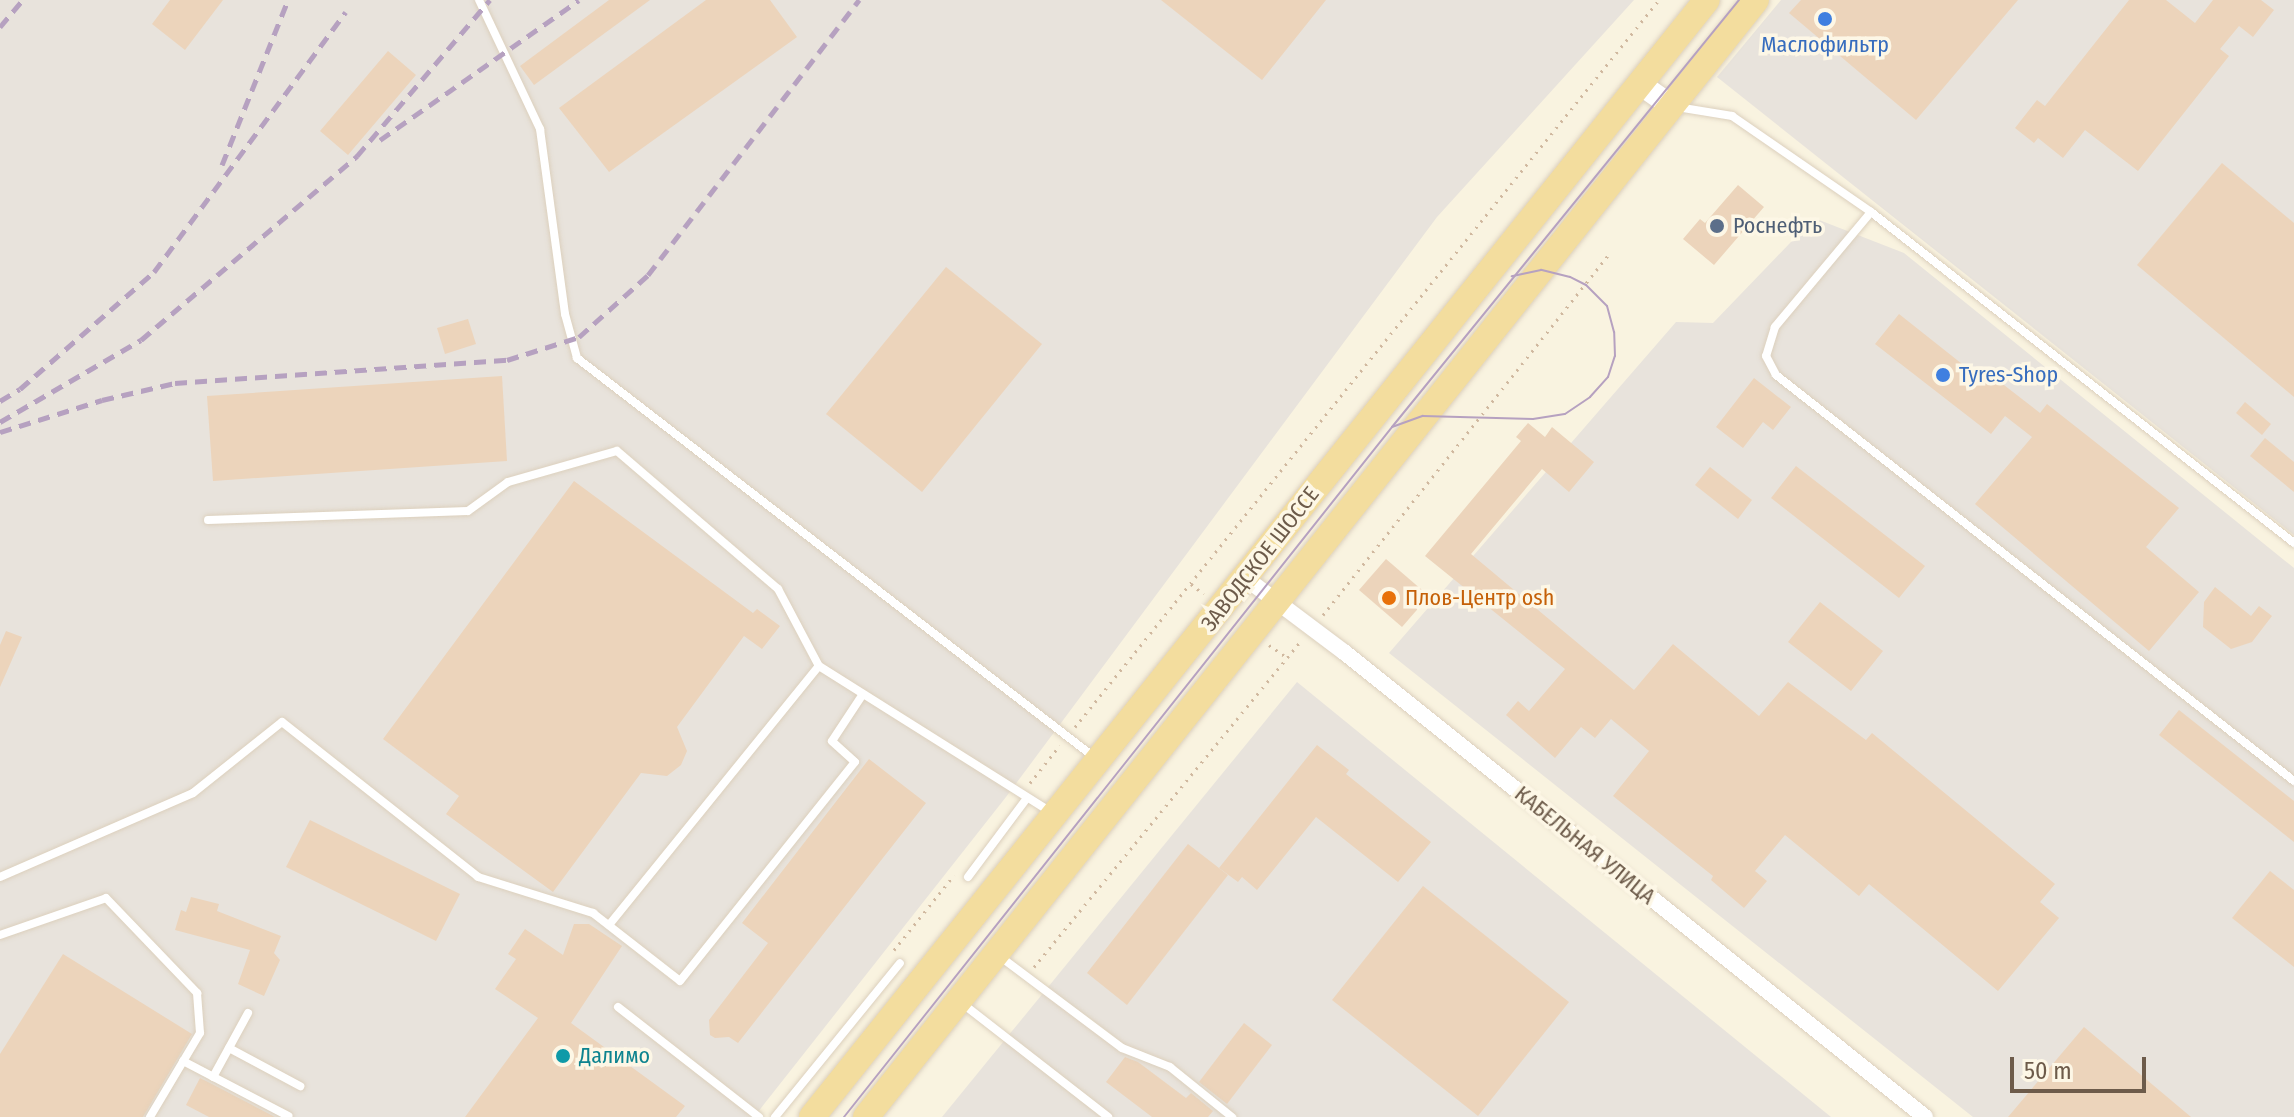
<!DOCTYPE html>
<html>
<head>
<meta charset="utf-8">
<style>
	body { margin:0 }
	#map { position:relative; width:2294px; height:1117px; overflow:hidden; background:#f9f3e0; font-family:"Fira Sans Condensed",sans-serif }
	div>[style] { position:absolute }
	.industrial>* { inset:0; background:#e8e3dc }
	.building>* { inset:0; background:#ecd4bb }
	.path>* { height:3px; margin-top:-1.5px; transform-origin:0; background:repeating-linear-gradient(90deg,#d0b89f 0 2px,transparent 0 8px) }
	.roads { filter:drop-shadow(0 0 2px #dcd0bd) drop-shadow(0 0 2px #dcd0bd) }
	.lane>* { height:8px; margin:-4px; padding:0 4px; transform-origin:4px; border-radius:4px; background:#fff }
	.street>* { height:16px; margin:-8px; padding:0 8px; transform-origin:8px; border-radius:8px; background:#fff }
	.secondary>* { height:22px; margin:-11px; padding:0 11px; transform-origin:11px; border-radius:11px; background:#fff }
	.primary>* { height:26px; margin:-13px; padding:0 13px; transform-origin:13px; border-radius:13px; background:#f3dd9e }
	.tram>* { height:2px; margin:-1px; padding:0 1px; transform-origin:1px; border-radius:1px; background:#b6a1c0 }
	.rail>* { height:5px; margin-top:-2.5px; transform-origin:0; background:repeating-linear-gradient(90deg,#b6a1c0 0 12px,transparent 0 20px) }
	.dots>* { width:22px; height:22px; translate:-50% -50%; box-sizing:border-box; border:4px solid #fdf7e6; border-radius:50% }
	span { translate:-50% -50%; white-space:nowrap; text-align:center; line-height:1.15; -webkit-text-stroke:7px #fdf7e6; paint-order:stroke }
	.shop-label { font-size:22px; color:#366cbe }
	.left { translate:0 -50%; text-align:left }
	.service-label { font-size:22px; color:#4e5e75 }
	.street-label { font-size:22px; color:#6d5b4a }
	.food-label { font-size:22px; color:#c56008 }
	.culture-label { font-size:22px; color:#0d838f }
	.scale { position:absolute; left:2010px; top:1057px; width:136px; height:36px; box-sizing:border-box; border:4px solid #6d5b4a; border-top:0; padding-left:10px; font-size:24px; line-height:28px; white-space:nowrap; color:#6d5b4a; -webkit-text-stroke:6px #fdf7e6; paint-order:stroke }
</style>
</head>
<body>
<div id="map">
	<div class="industrial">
		<div style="clip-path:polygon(0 0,1634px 0,1437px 217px,1006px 797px,754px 1117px,0 1117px)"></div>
		<div style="clip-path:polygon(1781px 0,2294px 0,2294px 535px,1717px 77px)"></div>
		<div style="clip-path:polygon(1814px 218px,1904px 253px,2294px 568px,2294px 1117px,1973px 1117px,1389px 653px,1676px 322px,1713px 323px)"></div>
		<div style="clip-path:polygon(1297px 682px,1831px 1117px,942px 1117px)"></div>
	</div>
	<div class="building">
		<div style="clip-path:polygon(170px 0,223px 0,185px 50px,152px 24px)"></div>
		<div style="clip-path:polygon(609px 0,650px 0,534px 85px,520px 66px)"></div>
		<div style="clip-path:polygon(706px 0,770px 0,797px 37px,609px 172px,559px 108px)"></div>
		<div style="clip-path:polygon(1161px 0,1326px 0,1262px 80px)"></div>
		<div style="clip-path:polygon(1801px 0,2018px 0,1916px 120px,1789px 13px)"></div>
		<div style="clip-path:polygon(2129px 0,2166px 0,2195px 23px,2213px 0,2261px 0,2274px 10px,2253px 37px,2239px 26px,2220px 49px,2229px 56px,2138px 171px,2085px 130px,2063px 158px,2038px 138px,2034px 143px,2015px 128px,2037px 100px,2045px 106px)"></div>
		<div style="clip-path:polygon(388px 51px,416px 75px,348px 155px,320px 131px)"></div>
		<div style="clip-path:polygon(2222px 163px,2294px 223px,2294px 397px,2137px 265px)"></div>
		<div style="clip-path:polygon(1738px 185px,1764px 207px,1714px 265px,1683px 239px,1700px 219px,1705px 223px)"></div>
		<div style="clip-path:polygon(946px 267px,1042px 344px,922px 492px,826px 414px)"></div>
		<div style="clip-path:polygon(1899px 314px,1976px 375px,1982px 368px,2040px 413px,2047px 404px,2179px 508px,2146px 547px,2199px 592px,2149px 651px,1975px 504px,2032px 437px,2005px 416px,1991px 434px,1875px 344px)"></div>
		<div style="clip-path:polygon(468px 319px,476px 344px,445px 354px,437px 328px)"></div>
		<div style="clip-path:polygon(502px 376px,507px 461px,213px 481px,207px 396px)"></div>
		<div style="clip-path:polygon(1754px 378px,1791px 407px,1773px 430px,1763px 422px,1743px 448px,1716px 427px)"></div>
		<div style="clip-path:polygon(2245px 402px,2271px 424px,2262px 435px,2236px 413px)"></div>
		<div style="clip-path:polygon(1528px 423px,1545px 437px,1552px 427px,1594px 462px,1569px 492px,1542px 469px,1471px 554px,1634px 690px,1673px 644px,1759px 716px,1788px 682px,1866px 740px,1872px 733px,2055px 884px,2040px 902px,2059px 918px,1998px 991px,1869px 884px,1859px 896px,1785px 835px,1755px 871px,1767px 881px,1744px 908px,1711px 880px,1713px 876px,1613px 796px,1649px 751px,1611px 719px,1595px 738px,1581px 727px,1555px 758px,1506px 715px,1518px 701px,1529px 711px,1565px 669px,1425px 556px,1521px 441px,1516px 437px)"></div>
		<div style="clip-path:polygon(2265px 438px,2294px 462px,2294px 492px,2250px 456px)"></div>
		<div style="clip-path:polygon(1796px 466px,1925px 566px,1899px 598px,1771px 498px)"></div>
		<div style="clip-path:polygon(1710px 467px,1752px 500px,1738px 519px,1695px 485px)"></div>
		<div style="clip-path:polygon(574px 481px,753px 613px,757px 609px,780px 626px,762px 649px,744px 636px,677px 727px,687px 751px,681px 765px,667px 776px,641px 773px,553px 892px,446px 814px,459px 796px,383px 739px)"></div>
		<div style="clip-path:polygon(1386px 559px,1429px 596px,1402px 627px,1359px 590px)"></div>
		<div style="clip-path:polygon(2215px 587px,2251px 616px,2259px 606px,2272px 616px,2252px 642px,2231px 649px,2203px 627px,2204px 602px)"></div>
		<div style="clip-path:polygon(1820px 602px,1883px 651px,1851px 691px,1788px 642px)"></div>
		<div style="clip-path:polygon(6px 631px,22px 637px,0 687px,0 645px)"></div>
		<div style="clip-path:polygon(2179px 710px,2294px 801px,2294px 842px,2159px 735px)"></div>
		<div style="clip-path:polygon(1317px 745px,1349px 770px,1346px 774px,1431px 842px,1398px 882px,1316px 817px,1257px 890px,1242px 877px,1238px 882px,1219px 868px)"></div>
		<div style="clip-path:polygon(869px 759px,926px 803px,738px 1043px,729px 1037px,715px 1038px,710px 1035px,709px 1020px,768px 943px,742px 923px)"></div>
		<div style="clip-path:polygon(310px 820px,460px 894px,436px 941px,286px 867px)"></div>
		<div style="clip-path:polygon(1188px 844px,1228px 875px,1127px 1005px,1087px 973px)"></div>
		<div style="clip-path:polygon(2270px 871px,2294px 890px,2294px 967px,2232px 918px)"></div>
		<div style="clip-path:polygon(1423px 886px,1569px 1002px,1478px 1116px,1332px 1000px)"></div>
		<div style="clip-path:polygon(191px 897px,219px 904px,217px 911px,281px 936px,274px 953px,280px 960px,264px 996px,238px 984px,250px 950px,175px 930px,181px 910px,186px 912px)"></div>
		<div style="clip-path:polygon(574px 924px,589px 924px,622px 946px,571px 1023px,685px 1106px,676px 1117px,465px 1117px,538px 1018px,495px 989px,516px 959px,508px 954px,525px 929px,563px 955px)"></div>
		<div style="clip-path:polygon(63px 954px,192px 1034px,143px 1117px,0 1117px,0 1054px)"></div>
		<div style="clip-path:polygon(1244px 1023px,1272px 1045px,1227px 1104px,1199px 1082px)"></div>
		<div style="clip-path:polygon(2084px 1027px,2191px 1117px,2008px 1117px)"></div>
		<div style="clip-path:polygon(1125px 1057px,1138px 1062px,1186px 1098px,1191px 1093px,1213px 1111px,1208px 1117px,1152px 1117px,1106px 1082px)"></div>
		<div style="clip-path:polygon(200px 1078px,210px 1083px,275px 1117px,209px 1117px,186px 1105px)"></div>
	</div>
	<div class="path">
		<div style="left:1191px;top:584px;width:16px;rotate:38deg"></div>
		<div style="left:1323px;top:615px;width:459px;rotate:-51.6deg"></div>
		<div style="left:1269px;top:645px;width:21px;rotate:35deg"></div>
		<div style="left:1075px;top:727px;width:933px;rotate:-51.23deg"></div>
		<div style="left:1030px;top:783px;width:48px;rotate:-51.7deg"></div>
		<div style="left:894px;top:950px;width:96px;rotate:-51.3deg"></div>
		<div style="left:1034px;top:967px;width:420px;rotate:-50.7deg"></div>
	</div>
	<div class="roads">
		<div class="lane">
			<div style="left:479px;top:0;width:143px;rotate:64.7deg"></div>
			<div style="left:540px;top:129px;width:187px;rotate:82.3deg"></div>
			<div style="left:565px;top:314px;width:46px;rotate:74.7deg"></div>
			<div style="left:577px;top:358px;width:653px;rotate:37.66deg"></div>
			<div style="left:1677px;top:107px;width:56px;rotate:9.3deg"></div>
			<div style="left:1732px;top:116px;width:169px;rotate:34.6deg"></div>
			<div style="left:1871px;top:212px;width:537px;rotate:38.04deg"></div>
			<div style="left:1871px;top:212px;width:150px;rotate:129.9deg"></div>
			<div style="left:1775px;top:327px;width:30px;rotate:107deg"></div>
			<div style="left:1766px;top:356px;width:21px;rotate:62deg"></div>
			<div style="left:1776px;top:375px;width:658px;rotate:38.09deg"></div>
			<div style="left:208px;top:520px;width:260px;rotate:-2deg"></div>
			<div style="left:468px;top:511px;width:49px;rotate:-35.9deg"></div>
			<div style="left:508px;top:482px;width:113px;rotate:-15.9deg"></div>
			<div style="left:617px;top:451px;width:212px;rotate:40.6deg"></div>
			<div style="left:778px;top:589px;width:87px;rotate:62deg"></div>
			<div style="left:0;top:877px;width:210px;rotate:-23.5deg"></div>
			<div style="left:193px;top:793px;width:114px;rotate:-38.6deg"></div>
			<div style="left:282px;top:722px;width:250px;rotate:38.3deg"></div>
			<div style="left:478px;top:877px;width:121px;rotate:17.4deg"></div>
			<div style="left:593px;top:913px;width:110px;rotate:38deg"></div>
			<div style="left:680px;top:981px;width:280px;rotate:-51.4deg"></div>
			<div style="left:855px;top:762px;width:31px;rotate:-138deg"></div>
			<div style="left:832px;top:741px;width:56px;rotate:-56.6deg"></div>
			<div style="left:968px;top:877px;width:99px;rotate:-53.2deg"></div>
			<div style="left:609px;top:925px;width:333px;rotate:-51deg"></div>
			<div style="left:819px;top:666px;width:274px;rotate:32.2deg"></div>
			<div style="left:0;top:935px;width:112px;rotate:-19.2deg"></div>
			<div style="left:106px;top:898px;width:132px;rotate:46.2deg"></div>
			<div style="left:197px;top:993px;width:40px;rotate:85.7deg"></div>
			<div style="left:200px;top:1033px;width:98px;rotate:120.8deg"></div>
			<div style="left:998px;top:955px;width:155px;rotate:36.9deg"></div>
			<div style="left:1122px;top:1048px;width:52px;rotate:21.6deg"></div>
			<div style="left:1170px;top:1067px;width:80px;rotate:38.9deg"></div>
			<div style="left:963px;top:1004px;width:184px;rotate:37.9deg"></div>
			<div style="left:618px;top:1007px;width:179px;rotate:38deg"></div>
			<div style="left:229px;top:1048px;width:81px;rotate:28.2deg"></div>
			<div style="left:183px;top:1061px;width:119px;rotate:27.6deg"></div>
			<div style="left:213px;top:1077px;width:73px;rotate:-61.3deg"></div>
			<div style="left:775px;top:1117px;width:198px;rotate:-50.9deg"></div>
		</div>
		<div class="street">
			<div style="left:1244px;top:577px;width:125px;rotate:36.9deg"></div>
			<div style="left:1344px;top:652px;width:744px;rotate:38.67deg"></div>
		</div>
		<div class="secondary">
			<div style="left:1640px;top:84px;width:39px;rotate:35deg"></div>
		</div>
		<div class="primary">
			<div style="left:812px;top:1117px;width:1431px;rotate:-51.3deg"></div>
			<div style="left:866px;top:1117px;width:1428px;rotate:-51.45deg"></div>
		</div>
	</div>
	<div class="tram">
		<div style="left:1392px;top:427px;width:33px;rotate:-20deg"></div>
		<div style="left:1423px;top:416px;width:110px;rotate:1.6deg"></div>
		<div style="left:1533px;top:419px;width:32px;rotate:-9deg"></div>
		<div style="left:1565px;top:414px;width:30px;rotate:-34deg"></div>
		<div style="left:1590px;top:397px;width:27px;rotate:-48deg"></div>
		<div style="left:1608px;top:377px;width:22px;rotate:-72deg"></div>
		<div style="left:1615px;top:356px;width:24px;rotate:-92deg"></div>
		<div style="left:1614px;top:332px;width:27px;rotate:-105deg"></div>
		<div style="left:1607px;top:306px;width:30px;rotate:-135deg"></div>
		<div style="left:1586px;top:285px;width:18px;rotate:-153deg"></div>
		<div style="left:1570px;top:277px;width:30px;rotate:-166deg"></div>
		<div style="left:1541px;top:270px;width:30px;rotate:168deg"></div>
		<div style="left:844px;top:1117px;width:881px;rotate:-51.54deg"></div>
		<div style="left:1392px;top:427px;width:550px;rotate:-50.9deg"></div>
	</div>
	<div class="rail">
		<div style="left:0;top:27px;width:35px;rotate:-50deg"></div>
		<div style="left:380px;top:140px;width:243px;rotate:-35.1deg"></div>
		<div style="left:222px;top:165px;width:178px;rotate:-68.2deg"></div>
		<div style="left:0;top:401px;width:23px;rotate:-31deg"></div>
		<div style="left:20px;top:389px;width:178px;rotate:-41.1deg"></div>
		<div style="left:154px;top:272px;width:323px;rotate:-53.6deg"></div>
		<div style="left:0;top:422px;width:163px;rotate:-30.2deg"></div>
		<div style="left:141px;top:340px;width:284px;rotate:-40.4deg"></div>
		<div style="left:357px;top:156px;width:205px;rotate:-49.6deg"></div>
		<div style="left:0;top:432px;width:107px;rotate:-17.4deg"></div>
		<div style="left:102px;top:400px;width:75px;rotate:-13.1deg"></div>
		<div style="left:175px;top:383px;width:333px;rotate:-4deg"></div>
		<div style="left:507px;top:360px;width:76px;rotate:-17.7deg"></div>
		<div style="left:579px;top:337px;width:93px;rotate:-41.9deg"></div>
		<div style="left:648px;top:275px;width:347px;rotate:-52.5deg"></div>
	</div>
	<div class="dots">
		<div style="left:1825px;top:19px;background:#3f7fe0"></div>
		<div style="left:1717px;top:226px;background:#5c6f8a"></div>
		<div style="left:1943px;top:375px;background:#3f7fe0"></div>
		<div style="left:1389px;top:598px;background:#e8710a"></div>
		<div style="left:563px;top:1056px;background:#0f9aa8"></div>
	</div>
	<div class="shop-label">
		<span style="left:1825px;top:45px">Маслофильтр</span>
		<span class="left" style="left:1959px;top:375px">Tyres-Shop</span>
	</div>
	<div class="service-label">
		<span class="left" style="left:1733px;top:226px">Роснефть</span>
	</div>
	<div class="street-label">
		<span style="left:1260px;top:559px;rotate:-52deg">ЗАВОДСКОЕ ШОССЕ</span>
		<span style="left:1585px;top:845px;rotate:39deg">КАБЕЛЬНАЯ УЛИЦА</span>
	</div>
	<div class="food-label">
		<span class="left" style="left:1405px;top:598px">Плов-Центр osh</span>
	</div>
	<div class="culture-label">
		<span class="left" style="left:579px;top:1056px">Далимо</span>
	</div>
	<div class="scale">50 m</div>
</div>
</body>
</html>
